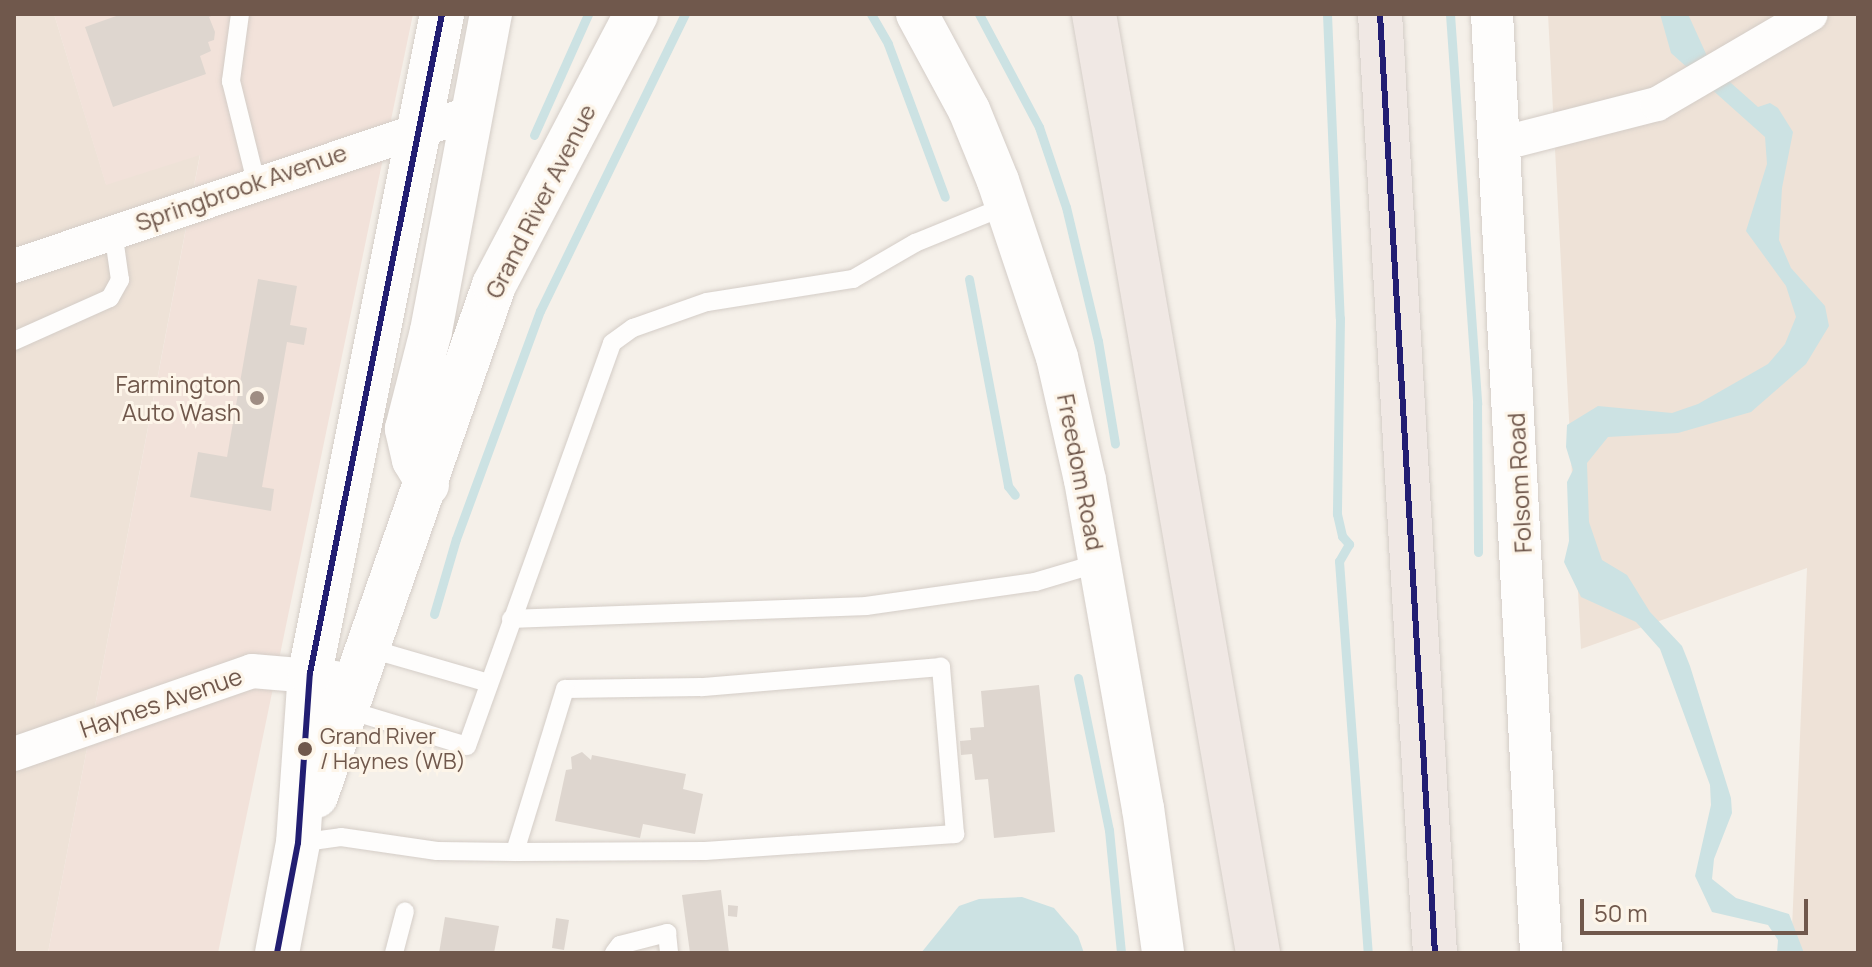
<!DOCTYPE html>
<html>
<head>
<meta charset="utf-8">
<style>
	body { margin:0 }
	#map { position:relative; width:1872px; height:967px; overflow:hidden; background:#f5f0e9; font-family:Manrope,sans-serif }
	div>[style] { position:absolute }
	.residential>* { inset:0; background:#eee2d7 }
	.commercial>* { inset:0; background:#f2e2da }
	.water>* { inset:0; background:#cce2e3 }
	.stream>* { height:9px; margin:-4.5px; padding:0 4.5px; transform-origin:4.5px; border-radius:4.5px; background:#cce2e3 }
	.building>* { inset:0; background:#ded6cf }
	.roads { filter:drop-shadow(0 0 2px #d4cdc7) drop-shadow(0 0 2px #d4cdc7) }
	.service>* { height:18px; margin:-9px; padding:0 9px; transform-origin:9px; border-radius:9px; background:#fefdfc }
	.minor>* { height:34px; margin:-17px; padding:0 17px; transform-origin:17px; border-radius:17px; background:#fefdfc }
	.tertiary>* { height:42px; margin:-21px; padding:0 21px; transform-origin:21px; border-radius:21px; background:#fefdfc }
	.secondary>* { height:44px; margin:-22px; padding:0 22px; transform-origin:22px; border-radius:22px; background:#fefdfc }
	.motorway>* { height:44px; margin:-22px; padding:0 22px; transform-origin:22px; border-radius:22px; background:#f0e8e4 }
	.bus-1>* { height:6px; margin:-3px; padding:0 3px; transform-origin:3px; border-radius:3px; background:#221e72 }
	.dots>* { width:22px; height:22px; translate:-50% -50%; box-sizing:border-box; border:4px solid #fdf5e9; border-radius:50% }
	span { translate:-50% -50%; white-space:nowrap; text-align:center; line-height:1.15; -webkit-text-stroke:6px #fdf5e9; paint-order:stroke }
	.bus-label { font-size:22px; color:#70584c }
	.left { translate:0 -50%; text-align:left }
	.street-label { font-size:24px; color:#70584c }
	.poi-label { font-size:24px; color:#70584c }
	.right { translate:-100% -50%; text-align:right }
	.frame { position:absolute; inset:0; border:16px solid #70584c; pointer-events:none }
	.scale { position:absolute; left:1580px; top:899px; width:228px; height:36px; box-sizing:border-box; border:4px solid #70584c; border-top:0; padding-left:10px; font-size:24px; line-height:28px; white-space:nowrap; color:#70584c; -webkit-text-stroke:6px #fdf5e9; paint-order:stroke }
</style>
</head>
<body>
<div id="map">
	<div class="residential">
		<div style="clip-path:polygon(14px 14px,54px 14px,106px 184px,200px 154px,48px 953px,14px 953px)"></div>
		<div style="clip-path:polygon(1548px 14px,1858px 14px,1858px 953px,1791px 953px,1807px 568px,1581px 649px)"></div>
	</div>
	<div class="commercial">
		<div style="clip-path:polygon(54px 14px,413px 14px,218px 953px,48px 953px,200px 155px,106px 185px)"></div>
	</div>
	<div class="water">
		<div style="clip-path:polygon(1660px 14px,1688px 14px,1707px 56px,1731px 83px,1758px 107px,1770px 103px,1778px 108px,1793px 132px,1782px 188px,1779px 240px,1791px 268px,1825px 306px,1829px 326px,1806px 364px,1751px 412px,1678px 433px,1608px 437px,1587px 463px,1589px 522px,1602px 560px,1627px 575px,1650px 612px,1682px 646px,1690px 666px,1731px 798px,1732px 813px,1714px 859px,1712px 879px,1736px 898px,1789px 914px,1804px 953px,1777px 953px,1778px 940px,1768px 925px,1712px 912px,1695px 876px,1711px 805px,1710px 785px,1660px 649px,1636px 622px,1581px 597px,1564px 562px,1569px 541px,1567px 482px,1573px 470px,1566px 447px,1567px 425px,1598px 406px,1672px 413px,1698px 404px,1768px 364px,1785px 344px,1796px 317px,1786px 286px,1746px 231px,1767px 164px,1765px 137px,1671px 53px)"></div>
		<div style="clip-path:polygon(1022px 897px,1054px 908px,1078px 936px,1084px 953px,921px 953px,959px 906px,979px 899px)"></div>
	</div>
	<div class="stream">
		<div style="left:871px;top:14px;width:34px;rotate:60deg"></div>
		<div style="left:888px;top:44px;width:163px;rotate:69.6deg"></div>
		<div style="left:979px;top:14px;width:128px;rotate:62deg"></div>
		<div style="left:1039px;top:127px;width:84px;rotate:71.4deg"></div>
		<div style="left:1066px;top:207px;width:138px;rotate:76.6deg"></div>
		<div style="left:1098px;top:341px;width:104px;rotate:80.6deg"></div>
		<div style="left:1327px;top:14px;width:304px;rotate:87.6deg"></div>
		<div style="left:1340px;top:318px;width:196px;rotate:90.9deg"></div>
		<div style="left:1337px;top:514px;width:23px;rotate:77deg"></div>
		<div style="left:1342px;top:536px;width:11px;rotate:49deg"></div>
		<div style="left:1349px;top:544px;width:20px;rotate:120deg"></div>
		<div style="left:1339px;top:561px;width:393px;rotate:85.8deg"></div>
		<div style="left:1450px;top:14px;width:391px;rotate:86deg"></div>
		<div style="left:1477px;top:404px;width:148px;rotate:89.6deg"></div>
		<div style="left:534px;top:135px;width:133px;rotate:-65.9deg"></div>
		<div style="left:969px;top:279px;width:211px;rotate:79.3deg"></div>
		<div style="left:1008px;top:486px;width:11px;rotate:52deg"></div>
		<div style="left:434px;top:614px;width:78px;rotate:-73.7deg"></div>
		<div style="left:456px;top:539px;width:243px;rotate:-69.8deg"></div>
		<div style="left:540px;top:311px;width:331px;rotate:-64deg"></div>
		<div style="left:1078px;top:678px;width:155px;rotate:78.5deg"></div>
		<div style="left:1109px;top:830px;width:124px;rotate:84.4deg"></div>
	</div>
	<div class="building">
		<div style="clip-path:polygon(122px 14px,216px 14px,209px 17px,215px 32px,214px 40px,208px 42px,211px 51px,200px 56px,206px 74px,113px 107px,85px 27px)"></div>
		<div style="clip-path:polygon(258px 279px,297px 286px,290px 325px,307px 328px,304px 345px,287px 342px,262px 487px,274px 489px,271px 511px,190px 497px,198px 452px,227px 457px)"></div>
		<div style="clip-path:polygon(1039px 685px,1055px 832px,994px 838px,988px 779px,975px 780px,972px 754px,961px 755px,960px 741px,971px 740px,970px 728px,984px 727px,981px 691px)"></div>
		<div style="clip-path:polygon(582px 752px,591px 760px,592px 755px,686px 774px,683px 789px,703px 794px,695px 834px,643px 824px,640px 838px,555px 821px,566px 770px,572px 769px,571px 757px)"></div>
		<div style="clip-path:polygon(721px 890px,729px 953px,690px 953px,682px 895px)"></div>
		<div style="clip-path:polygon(728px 905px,738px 906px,737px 917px,728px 916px)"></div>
		<div style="clip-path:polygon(445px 917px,499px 926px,494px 953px,439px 953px)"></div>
		<div style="clip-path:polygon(556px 918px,569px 920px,564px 950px,552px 948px)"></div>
	</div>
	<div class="roads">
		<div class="service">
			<div style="left:240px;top:14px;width:68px;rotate:97.7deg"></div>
			<div style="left:231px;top:81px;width:104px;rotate:76.1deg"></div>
			<div style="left:14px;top:341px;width:105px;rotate:-24.1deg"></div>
			<div style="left:110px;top:298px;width:21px;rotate:-61deg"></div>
			<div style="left:120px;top:280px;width:49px;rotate:-98.1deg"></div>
			<div style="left:511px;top:619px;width:355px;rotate:-2.1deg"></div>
			<div style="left:866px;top:606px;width:171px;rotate:-8.1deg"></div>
			<div style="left:1035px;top:582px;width:67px;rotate:-16.5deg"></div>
			<div style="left:371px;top:649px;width:123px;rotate:16.1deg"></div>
			<div style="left:348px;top:710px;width:124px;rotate:16.8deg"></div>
			<div style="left:467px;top:746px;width:428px;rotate:-70.2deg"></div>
			<div style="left:612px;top:343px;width:26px;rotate:-36deg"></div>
			<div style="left:633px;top:328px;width:78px;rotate:-19.4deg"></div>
			<div style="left:707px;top:302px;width:148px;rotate:-9deg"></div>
			<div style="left:853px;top:279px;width:72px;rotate:-30.1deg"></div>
			<div style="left:915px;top:243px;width:100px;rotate:-22.2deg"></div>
			<div style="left:298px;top:843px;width:43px;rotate:-7.9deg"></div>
			<div style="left:341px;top:837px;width:97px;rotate:8.3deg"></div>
			<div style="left:437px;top:851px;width:78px;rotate:0.7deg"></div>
			<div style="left:515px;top:852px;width:190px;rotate:-0.3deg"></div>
			<div style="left:705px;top:851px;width:251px;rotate:-3.9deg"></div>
			<div style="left:955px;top:834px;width:168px;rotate:-94.8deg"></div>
			<div style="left:941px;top:667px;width:241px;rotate:175.2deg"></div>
			<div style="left:701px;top:687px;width:136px;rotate:179.2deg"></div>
			<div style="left:565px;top:689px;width:170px;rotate:107.1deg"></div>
			<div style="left:394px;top:953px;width:43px;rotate:-75.3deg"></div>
			<div style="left:614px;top:953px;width:10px;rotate:-53deg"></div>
			<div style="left:620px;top:945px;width:49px;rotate:-14.3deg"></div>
			<div style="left:667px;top:933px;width:20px;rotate:84deg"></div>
		</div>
		<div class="minor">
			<div style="left:1500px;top:144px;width:162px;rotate:-14.3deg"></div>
			<div style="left:1657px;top:104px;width:178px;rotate:-30.3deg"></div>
			<div style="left:14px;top:266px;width:481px;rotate:-18.5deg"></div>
			<div style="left:14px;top:754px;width:252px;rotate:-19.2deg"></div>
			<div style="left:252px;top:671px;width:83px;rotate:4.8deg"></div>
		</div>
		<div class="tertiary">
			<div style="left:917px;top:14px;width:109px;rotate:61.6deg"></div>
			<div style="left:969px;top:110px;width:77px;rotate:67.8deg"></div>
			<div style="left:998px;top:181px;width:186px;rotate:71.5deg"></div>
			<div style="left:1057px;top:357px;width:126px;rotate:77.2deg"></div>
			<div style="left:1085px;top:480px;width:333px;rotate:80deg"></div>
			<div style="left:1143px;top:808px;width:146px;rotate:82.1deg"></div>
			<div style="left:1492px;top:14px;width:940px;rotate:87.01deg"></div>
			<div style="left:428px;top:485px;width:29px;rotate:-121deg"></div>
			<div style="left:413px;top:460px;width:32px;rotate:-103deg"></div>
			<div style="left:406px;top:429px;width:101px;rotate:-75.7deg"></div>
			<div style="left:431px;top:331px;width:323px;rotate:-79.3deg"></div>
		</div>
		<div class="secondary">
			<div style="left:316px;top:796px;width:541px;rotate:-70.79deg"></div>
			<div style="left:494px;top:285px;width:306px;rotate:-62.3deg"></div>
			<div style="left:277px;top:953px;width:112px;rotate:-79.2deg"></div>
			<div style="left:298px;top:843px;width:170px;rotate:-86deg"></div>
			<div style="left:310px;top:673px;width:672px;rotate:-78.67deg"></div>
		</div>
		<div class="motorway">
			<div style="left:1094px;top:14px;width:953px;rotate:80.09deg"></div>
			<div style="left:1380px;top:14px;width:941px;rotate:86.65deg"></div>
		</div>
	</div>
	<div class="bus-1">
		<div style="left:1380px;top:14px;width:941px;rotate:86.65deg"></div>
		<div style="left:277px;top:953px;width:112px;rotate:-79.2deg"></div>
		<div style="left:298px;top:843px;width:170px;rotate:-86deg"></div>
		<div style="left:310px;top:673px;width:672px;rotate:-78.67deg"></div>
	</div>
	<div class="dots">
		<div style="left:257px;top:398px;background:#9f8d83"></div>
		<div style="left:305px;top:749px;background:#70584c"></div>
	</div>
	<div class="bus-label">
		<span class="left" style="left:320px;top:749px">Grand River<br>/ Haynes (WB)</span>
	</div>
	<div class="street-label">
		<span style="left:241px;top:187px;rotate:-19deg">Springbrook Avenue</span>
		<span style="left:540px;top:201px;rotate:-63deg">Grand River Avenue</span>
		<span style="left:1081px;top:472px;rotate:79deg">Freedom Road</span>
		<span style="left:1519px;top:483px;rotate:-93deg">Folsom Road</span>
		<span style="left:161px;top:702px;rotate:-19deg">Haynes Avenue</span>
	</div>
	<div class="poi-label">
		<span class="right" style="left:241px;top:398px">Farmington<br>Auto Wash</span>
	</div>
	<div class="frame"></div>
	<div class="scale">50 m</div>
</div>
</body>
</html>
